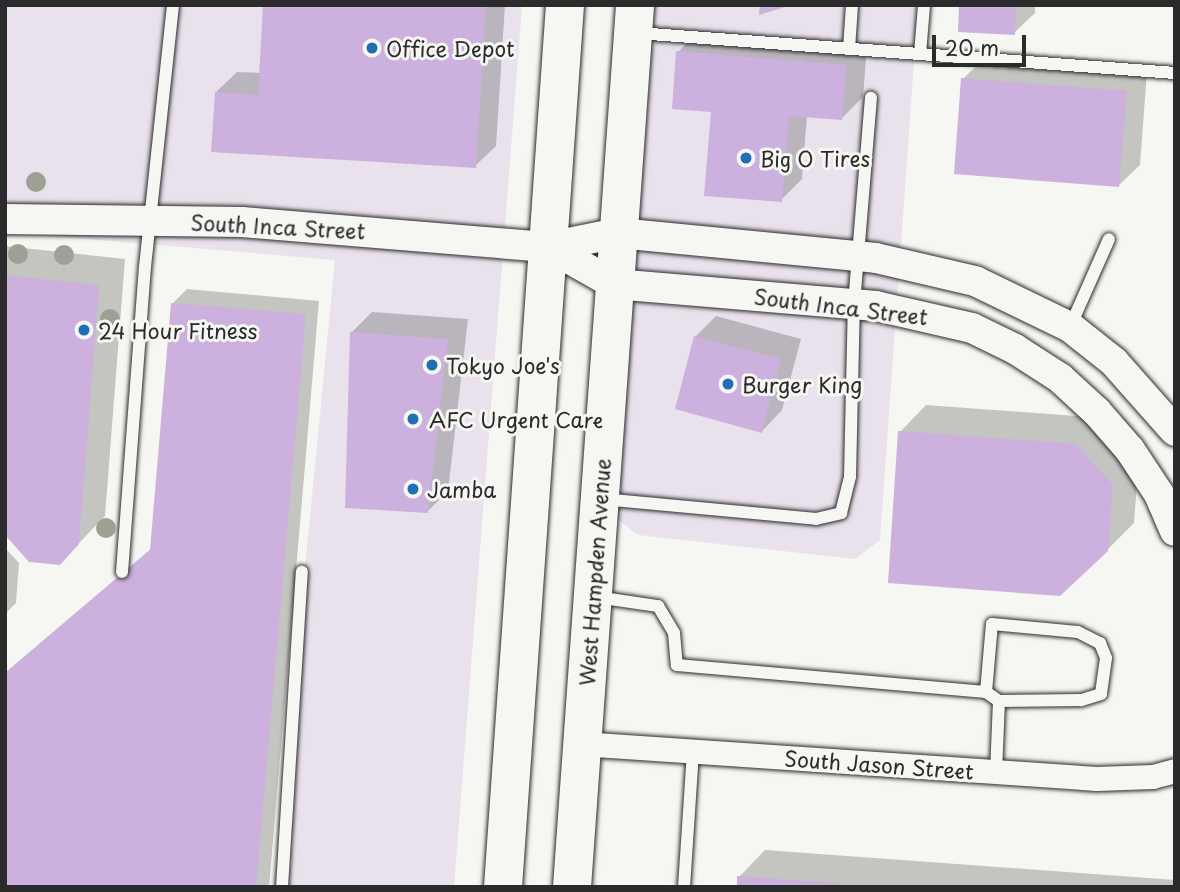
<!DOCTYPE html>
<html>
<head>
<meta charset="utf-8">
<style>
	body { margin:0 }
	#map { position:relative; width:1180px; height:892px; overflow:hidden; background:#f6f6f2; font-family:"Playpen Sans",sans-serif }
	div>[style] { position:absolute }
	.built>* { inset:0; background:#e9e1ec }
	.shadow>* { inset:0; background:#0003 }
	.building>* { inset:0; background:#ccb0de }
	.roads { filter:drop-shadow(0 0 2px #2b2b2b) drop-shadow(0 0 2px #2b2b2b) }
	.service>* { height:12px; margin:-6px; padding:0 6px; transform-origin:6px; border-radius:6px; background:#f6f6f2 }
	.minor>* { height:24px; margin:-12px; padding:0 12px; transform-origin:12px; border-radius:12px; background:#f6f6f2 }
	.tertiary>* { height:30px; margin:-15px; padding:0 15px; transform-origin:15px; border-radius:15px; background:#f6f6f2 }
	.trunk>* { height:38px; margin:-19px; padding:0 19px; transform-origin:19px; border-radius:19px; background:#f6f6f2 }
	.trees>* { width:20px; height:20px; margin:-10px; border-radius:50%; background:#9ea094 }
	.dots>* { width:19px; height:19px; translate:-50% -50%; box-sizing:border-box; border:4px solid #f6f6f2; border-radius:50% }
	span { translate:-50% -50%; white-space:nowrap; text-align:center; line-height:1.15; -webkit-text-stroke:6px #f6f6f2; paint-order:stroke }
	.poi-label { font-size:21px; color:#2b2b2b }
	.left { translate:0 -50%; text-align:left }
	.street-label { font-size:21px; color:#2b2b2b }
	.frame { position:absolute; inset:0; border:7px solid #2b2b2b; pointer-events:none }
	.scale { position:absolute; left:932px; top:35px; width:94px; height:32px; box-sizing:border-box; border:4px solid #2b2b2b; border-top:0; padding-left:9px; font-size:21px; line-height:24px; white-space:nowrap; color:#2b2b2b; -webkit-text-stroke:5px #f6f6f2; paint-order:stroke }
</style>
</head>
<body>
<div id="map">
	<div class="built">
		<div style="clip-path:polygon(5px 5px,522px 5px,454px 887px,274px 887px,335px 260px,5px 232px)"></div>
		<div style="clip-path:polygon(655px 5px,918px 5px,880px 540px,855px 559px,638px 535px,617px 519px)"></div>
	</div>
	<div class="shadow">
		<div style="clip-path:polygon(265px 5px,505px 5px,496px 146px,475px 166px,216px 92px,237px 72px,261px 73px)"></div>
		<div style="clip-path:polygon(961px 5px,1035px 5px,1035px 13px,1014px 33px)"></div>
		<div style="clip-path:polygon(699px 31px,867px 45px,863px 97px,842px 118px,807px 115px,802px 179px,781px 200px,713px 111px,678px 52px)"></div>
		<div style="clip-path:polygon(984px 58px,1147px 71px,1140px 165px,1119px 185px,963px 79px)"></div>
		<div style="clip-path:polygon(5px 246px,125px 259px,105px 516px,60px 563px,5px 533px)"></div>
		<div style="clip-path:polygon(187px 289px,319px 301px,269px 887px,5px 887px,5px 673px,152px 548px,173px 303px)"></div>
		<div style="clip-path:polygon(372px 312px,468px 319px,448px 491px,428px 511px,351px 333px)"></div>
		<div style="clip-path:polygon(716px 316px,801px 339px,782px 410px,762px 431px,695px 337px)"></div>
		<div style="clip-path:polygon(926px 405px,1103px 418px,1139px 458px,1134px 523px,1107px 550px,900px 432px)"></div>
		<div style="clip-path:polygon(5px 548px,19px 563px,16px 603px,5px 614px)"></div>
		<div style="clip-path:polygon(765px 850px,1175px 880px,1175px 887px,738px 887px,739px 877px)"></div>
	</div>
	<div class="building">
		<div style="clip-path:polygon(263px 5px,486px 5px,476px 168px,211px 152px,215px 92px,258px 95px)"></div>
		<div style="clip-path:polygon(760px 5px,788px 5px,788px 6px,759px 15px)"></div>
		<div style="clip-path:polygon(959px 5px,1016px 5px,1015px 35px,958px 32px)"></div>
		<div style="clip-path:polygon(676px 51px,847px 65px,842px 120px,789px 116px,782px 202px,704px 196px,711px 112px,672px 109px)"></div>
		<div style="clip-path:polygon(961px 78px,1127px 91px,1119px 187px,954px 174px)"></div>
		<div style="clip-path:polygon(5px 275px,99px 285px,79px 544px,60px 565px,29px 562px,5px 535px)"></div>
		<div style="clip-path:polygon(171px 303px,306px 314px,256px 887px,5px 887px,5px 673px,150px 550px)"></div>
		<div style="clip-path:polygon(350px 332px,448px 339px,428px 513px,345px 508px)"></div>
		<div style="clip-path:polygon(694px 336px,781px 359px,762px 433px,675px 409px)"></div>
		<div style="clip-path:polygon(898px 431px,1076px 444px,1113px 485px,1108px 551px,1060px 596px,888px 583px)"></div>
		<div style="clip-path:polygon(737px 876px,858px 885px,857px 887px,737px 887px)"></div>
	</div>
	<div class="roads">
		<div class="service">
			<div style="left:637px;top:33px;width:539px;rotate:4.25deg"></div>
			<div style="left:849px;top:49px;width:44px;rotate:-86.1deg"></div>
			<div style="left:920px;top:54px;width:49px;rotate:-85.3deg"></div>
			<div style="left:1070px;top:327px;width:96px;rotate:-66.1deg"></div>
			<div style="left:602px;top:499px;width:215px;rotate:5.3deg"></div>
			<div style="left:816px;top:519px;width:26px;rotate:-13deg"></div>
			<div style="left:841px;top:513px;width:38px;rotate:-76deg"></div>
			<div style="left:850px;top:476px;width:172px;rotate:-88.7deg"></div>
			<div style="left:854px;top:304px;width:207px;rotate:-85.3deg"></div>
			<div style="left:122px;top:572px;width:306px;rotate:-85.7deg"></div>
			<div style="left:145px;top:267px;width:263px;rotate:-83.9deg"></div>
			<div style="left:596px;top:597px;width:63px;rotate:8.3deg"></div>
			<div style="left:658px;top:606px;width:31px;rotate:59deg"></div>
			<div style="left:674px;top:633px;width:32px;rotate:85deg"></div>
			<div style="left:677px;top:665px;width:310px;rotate:5deg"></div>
			<div style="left:986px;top:692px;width:16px;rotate:35deg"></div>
			<div style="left:999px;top:701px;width:71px;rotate:92.4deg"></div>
			<div style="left:986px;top:692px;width:68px;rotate:-85deg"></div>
			<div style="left:992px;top:624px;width:86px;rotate:5.3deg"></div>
			<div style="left:1078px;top:632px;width:25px;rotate:27deg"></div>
			<div style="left:1100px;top:643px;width:16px;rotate:68deg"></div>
			<div style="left:1106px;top:658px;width:36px;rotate:98deg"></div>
			<div style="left:1101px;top:694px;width:21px;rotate:163deg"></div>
			<div style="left:1081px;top:700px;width:82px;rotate:179.3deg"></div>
			<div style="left:282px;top:887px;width:316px;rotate:-86.4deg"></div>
			<div style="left:684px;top:887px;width:135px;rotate:-86.2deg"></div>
		</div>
		<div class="minor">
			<div style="left:581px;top:744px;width:517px;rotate:3.88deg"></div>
			<div style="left:1097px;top:779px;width:56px;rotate:-2deg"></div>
			<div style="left:1153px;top:777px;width:23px;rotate:-15deg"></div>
		</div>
		<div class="tertiary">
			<div style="left:5px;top:219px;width:237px;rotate:0.7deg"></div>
			<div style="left:242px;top:222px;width:308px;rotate:4.7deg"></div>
			<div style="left:549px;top:247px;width:70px;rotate:-11.5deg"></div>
			<div style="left:618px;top:233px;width:259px;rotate:5.5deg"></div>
			<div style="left:876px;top:258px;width:102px;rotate:13.1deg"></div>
			<div style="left:975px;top:281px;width:106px;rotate:25.8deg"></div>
			<div style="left:1070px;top:327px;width:56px;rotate:38.5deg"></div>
			<div style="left:1114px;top:362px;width:92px;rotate:48.5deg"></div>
			<div style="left:549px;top:247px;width:75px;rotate:29.6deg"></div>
			<div style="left:614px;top:284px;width:263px;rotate:4.8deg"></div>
			<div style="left:876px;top:306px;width:98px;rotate:12.9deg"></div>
			<div style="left:972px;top:328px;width:48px;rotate:26deg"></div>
			<div style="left:1015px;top:349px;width:54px;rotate:32.8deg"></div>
			<div style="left:1060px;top:378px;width:50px;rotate:42.6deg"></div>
			<div style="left:1097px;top:412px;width:50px;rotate:49deg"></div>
			<div style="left:1130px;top:450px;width:53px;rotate:56.6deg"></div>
			<div style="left:1159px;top:494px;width:40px;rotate:66.6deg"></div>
		</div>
		<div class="trunk">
			<div style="left:503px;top:887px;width:884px;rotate:-85.98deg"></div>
			<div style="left:572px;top:887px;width:884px;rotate:-85.91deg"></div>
		</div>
	</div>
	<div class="trees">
		<div style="left:36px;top:182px"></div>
		<div style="left:18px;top:254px"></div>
		<div style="left:64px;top:255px"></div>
		<div style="left:110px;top:319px"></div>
		<div style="left:106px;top:528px"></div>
	</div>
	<div class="dots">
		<div style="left:372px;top:48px;background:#1f6fb2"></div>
		<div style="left:746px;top:158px;background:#1f6fb2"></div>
		<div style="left:84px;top:330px;background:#1f6fb2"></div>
		<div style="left:432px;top:365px;background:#1f6fb2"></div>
		<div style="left:728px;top:384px;background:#1f6fb2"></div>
		<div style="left:413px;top:419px;background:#1f6fb2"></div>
		<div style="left:413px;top:489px;background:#1f6fb2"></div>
	</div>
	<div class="poi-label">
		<span class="left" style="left:386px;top:48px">Office Depot</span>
		<span class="left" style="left:760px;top:158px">Big O Tires</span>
		<span class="left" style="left:98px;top:330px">24 Hour Fitness</span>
		<span class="left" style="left:446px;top:365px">Tokyo Joe's</span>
		<span class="left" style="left:742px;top:384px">Burger King</span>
		<span class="left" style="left:429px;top:419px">AFC Urgent Care</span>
		<span class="left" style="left:427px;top:489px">Jamba</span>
	</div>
	<div class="street-label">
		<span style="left:278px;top:226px;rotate:3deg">South Inca Street</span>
		<span style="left:841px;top:306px;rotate:7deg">South Inca Street</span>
		<span style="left:594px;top:572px;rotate:-86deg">West Hampden Avenue</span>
		<span style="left:879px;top:764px;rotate:4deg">South Jason Street</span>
	</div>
	<div class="frame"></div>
	<div class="scale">20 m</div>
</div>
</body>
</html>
